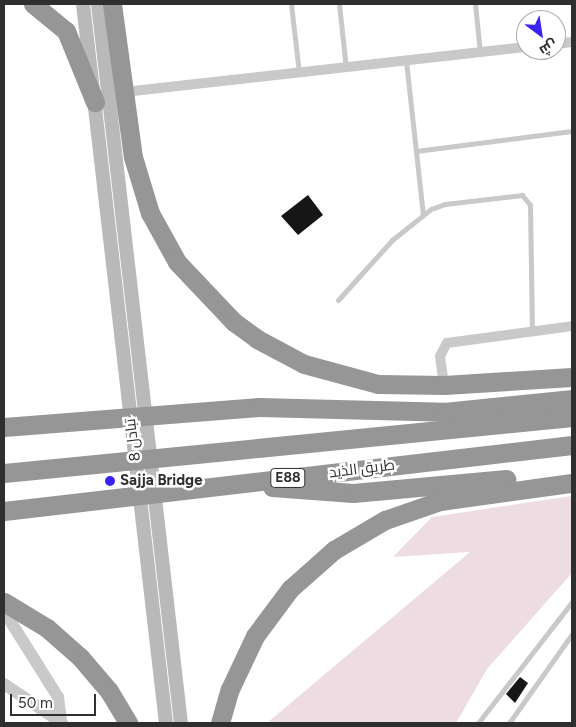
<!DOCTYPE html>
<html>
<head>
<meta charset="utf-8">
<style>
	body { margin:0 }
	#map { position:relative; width:576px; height:727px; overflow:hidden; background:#fff; font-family:Figtree,Cairo,sans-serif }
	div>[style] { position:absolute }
	.green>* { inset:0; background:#eddce2 }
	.building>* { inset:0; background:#161616 }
	.service>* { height:5px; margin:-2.5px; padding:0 2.5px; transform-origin:2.5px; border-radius:2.5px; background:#c9c9c9 }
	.minor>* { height:10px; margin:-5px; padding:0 5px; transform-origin:5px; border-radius:5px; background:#c9c9c9 }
	.tertiary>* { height:12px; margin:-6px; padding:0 6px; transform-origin:6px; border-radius:6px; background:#c9c9c9 }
	.secondary>* { height:14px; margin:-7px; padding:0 7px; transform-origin:7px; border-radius:7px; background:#b9b9b9 }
	.motorway>* { height:19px; margin:-9.5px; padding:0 9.5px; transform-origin:9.5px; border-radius:9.5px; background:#969696 }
	.dots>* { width:14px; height:14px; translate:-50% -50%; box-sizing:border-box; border:2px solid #fff; border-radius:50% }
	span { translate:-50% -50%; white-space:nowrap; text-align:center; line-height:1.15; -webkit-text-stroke:5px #fff; paint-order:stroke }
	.shield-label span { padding:1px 4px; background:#fff; border:1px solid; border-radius:4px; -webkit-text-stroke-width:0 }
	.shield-label { font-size:14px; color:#2f2f2f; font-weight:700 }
	.street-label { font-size:15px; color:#2f2f2f }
	.poi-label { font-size:15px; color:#2f2f2f; font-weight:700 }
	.left { translate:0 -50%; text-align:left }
	.frame { position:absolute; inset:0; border:5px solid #2f2f2f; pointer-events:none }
	.north { position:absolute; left:516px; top:10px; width:50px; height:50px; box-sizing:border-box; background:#fff; border:1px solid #acacac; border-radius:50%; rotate:149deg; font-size:14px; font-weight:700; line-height:20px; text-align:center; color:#2f2f2f }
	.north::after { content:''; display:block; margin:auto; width:18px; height:22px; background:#3923f4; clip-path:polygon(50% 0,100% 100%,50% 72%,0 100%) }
	.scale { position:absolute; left:10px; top:694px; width:86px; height:22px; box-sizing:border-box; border:2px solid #2f2f2f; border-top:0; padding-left:6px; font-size:15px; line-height:18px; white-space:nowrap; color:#2f2f2f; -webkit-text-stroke:4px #fff; paint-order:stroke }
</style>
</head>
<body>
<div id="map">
	<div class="green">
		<div style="clip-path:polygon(572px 496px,572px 573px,487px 669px,456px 723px,267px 723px,470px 552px,393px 557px,432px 517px)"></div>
	</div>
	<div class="building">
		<div style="clip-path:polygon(308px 195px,323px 215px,298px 235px,281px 216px)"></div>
		<div style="clip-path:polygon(520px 677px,528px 683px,515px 703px,506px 694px)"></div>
	</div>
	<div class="service">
		<div style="left:291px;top:4px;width:69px;rotate:83.4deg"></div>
		<div style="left:339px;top:4px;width:64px;rotate:83.8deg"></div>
		<div style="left:475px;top:4px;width:48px;rotate:84.1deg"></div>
		<div style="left:406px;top:61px;width:154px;rotate:83.7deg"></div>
		<div style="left:416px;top:151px;width:157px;rotate:-7.3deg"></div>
		<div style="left:338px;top:300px;width:81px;rotate:-48deg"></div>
		<div style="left:392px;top:240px;width:50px;rotate:-38.5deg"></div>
		<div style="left:431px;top:209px;width:15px;rotate:-20deg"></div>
		<div style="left:445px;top:204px;width:78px;rotate:-6.7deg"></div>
		<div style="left:522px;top:195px;width:13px;rotate:51deg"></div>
		<div style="left:530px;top:205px;width:127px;rotate:89.1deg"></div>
		<div style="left:478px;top:723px;width:153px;rotate:-52.2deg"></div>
		<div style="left:509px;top:723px;width:109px;rotate:-54.7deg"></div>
	</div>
	<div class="minor">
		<div style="left:556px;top:44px;width:16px;rotate:-7deg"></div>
		<div style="left:124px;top:92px;width:405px;rotate:-6.4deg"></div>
		<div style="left:444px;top:385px;width:29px;rotate:-98deg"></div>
		<div style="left:440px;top:356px;width:15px;rotate:-62deg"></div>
		<div style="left:447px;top:343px;width:126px;rotate:-7.7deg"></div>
	</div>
	<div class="tertiary">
		<div style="left:4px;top:611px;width:102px;rotate:57.9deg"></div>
		<div style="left:58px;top:697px;width:25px;rotate:83deg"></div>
		<div style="left:4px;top:684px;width:70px;rotate:33.9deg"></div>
	</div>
	<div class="secondary">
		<div style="left:83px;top:4px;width:724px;rotate:83.42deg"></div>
		<div style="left:98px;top:4px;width:724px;rotate:83.42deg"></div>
	</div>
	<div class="motorway">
		<div style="left:33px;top:4px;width:43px;rotate:39.3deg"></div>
		<div style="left:66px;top:31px;width:77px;rotate:67.8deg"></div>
		<div style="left:112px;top:4px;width:154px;rotate:82.2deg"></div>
		<div style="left:133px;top:157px;width:59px;rotate:73.1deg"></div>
		<div style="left:150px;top:213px;width:56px;rotate:61.1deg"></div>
		<div style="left:177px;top:262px;width:83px;rotate:46.5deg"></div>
		<div style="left:234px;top:322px;width:29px;rotate:36deg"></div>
		<div style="left:257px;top:339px;width:53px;rotate:28deg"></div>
		<div style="left:304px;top:364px;width:77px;rotate:15.1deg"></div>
		<div style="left:378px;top:384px;width:66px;rotate:0.9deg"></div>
		<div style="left:444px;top:385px;width:128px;rotate:-3.6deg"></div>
		<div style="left:4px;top:427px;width:256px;rotate:-4.5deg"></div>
		<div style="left:259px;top:407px;width:185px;rotate:1.5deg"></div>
		<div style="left:444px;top:412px;width:129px;rotate:-5.8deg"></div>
		<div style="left:4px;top:473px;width:571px;rotate:-5.63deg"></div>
		<div style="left:272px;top:487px;width:81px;rotate:4.2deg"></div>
		<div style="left:353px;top:493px;width:154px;rotate:-5.2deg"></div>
		<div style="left:4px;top:511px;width:572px;rotate:-6.63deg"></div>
		<div style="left:4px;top:602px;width:50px;rotate:31.2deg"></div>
		<div style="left:47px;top:628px;width:44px;rotate:41.3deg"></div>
		<div style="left:80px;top:657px;width:45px;rotate:49.5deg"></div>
		<div style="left:109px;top:691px;width:37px;rotate:59deg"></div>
		<div style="left:220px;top:723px;width:35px;rotate:-74deg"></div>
		<div style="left:230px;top:689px;width:59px;rotate:-64.7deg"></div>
		<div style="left:255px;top:636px;width:59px;rotate:-53.3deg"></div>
		<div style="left:290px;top:589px;width:59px;rotate:-41.6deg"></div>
		<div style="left:334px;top:550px;width:59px;rotate:-30.5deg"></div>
		<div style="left:385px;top:520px;width:58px;rotate:-19.1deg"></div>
		<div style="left:440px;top:501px;width:133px;rotate:-7.8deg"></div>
	</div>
	<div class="dots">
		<div style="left:110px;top:481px;background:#3923f4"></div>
	</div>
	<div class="shield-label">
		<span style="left:288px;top:478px">E88</span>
	</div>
	<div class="street-label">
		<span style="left:133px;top:440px;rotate:-97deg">تبادل 8</span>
		<span style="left:362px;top:469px;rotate:-7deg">طريق الذيد</span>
	</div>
	<div class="poi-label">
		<span class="left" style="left:120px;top:481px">Sajja Bridge</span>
	</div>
	<div class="frame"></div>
	<div class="north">ش</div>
	<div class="scale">50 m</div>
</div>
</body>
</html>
